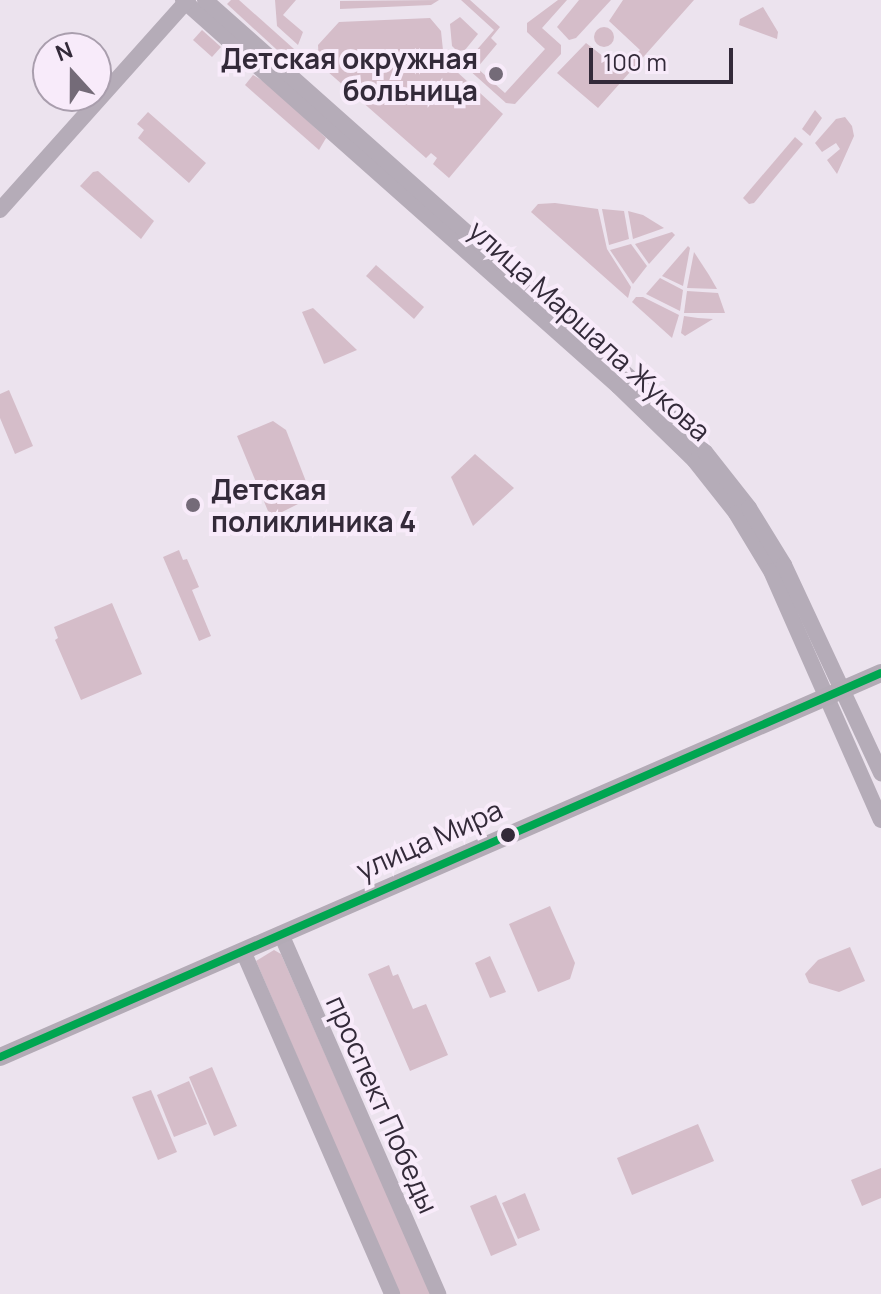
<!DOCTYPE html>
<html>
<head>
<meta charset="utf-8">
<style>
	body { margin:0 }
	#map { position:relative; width:881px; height:1294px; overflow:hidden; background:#ece3ee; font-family:Manrope,sans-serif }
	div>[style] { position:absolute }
	.green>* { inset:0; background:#d5bdc9 }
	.round { border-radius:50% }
	.secondary>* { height:16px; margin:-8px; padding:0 8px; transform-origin:8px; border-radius:8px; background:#b5acb8 }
	.primary>* { height:18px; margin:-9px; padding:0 9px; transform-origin:9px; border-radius:9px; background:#b3abb6 }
	.bus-1>* { height:8px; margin:-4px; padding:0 4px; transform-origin:4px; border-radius:4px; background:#00a651 }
	.dots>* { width:22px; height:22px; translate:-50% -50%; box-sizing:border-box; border:4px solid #f8ebfa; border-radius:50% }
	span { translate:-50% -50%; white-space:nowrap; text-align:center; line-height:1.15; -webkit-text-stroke:8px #f8ebfa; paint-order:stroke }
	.poi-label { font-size:28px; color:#332a39; font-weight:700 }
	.right { translate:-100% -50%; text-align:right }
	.left { translate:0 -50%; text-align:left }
	.street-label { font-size:28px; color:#332a39 }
	.north { position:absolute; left:32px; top:32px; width:80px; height:80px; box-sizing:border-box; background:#f8ebfa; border:2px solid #a99ead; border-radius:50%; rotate:339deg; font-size:22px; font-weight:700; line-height:32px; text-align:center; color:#332a39 }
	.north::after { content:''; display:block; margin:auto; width:28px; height:36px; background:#746b78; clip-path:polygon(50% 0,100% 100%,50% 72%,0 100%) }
	.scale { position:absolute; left:589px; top:48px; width:144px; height:36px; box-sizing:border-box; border:4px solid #332a39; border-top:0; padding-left:10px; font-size:24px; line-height:28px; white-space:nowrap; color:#332a39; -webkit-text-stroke:6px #f8ebfa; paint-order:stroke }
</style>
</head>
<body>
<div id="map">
	<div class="green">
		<div style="clip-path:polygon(231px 0,239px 0,294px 49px,283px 52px,276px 49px,227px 4px)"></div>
		<div style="clip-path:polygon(275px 0,296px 0,283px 15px,303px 32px,298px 45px,277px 26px)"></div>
		<div style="clip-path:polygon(439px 0,431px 5px,340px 9px,340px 1px)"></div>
		<div style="clip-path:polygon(461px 0,470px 0,500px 27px,491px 38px,497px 44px,477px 68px,505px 93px,545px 49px,527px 32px,527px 23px,558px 0,567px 0,542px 28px,561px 45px,561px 54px,515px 104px,506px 103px,468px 69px,468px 60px,494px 30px)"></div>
		<div style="clip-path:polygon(579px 0,611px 0,576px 38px,569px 40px,557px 27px)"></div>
		<div style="clip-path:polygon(623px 0,694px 0,598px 108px,557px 73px,586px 43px,622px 71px,640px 50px,609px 21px)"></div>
		<div style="clip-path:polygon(763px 7px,778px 32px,777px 39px,739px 25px,740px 19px)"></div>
		<div style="clip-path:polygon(460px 17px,478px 34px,465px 50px,457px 51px,452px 46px,450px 24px)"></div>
		<div style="clip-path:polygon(430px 18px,441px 31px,444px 60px,503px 114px,449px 178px,433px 164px,437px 158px,431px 153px,426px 158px,319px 64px,318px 45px,339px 22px)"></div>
		<div class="round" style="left:594px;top:27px;width:20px;height:20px"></div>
		<div style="clip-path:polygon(202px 30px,221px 47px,212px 57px,193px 40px)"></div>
		<div style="clip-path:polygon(253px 75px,271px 86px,326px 138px,319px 150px,245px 85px)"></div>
		<div style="clip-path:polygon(815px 110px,822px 118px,810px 136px,802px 129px)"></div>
		<div style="clip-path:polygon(148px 112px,206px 163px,189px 183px,138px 138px,144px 130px,137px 124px)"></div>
		<div style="clip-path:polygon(845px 117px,852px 126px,854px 136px,837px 174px,827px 160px,840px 149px,836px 143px,822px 152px,815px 143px,836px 119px)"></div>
		<div style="clip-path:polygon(795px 137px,803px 144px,754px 203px,749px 204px,743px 198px)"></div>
		<div style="clip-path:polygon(98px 171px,154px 221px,141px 239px,80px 186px,93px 172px)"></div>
		<div style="clip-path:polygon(555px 203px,598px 209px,607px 249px,631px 287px,628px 298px,531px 212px,538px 204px)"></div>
		<div style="clip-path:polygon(602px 209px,624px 211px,629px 239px,609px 245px)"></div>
		<div style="clip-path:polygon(628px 211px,643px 215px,664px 228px,633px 239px)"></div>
		<div style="clip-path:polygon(672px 232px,675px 235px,649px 264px,635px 244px)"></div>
		<div style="clip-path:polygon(631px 244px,647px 266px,633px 284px,610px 250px)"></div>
		<div style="clip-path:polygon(688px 246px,690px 248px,683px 286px,662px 276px)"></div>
		<div style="clip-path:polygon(694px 252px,709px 275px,717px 289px,687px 288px)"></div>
		<div style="clip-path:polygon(376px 265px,424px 307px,414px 319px,366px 276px)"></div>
		<div style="clip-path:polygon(660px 278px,683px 290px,680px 311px,646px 294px)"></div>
		<div style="clip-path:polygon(687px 291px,718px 293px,725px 313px,684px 313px)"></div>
		<div style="clip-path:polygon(636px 297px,643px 297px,679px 315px,672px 338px,632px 302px)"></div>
		<div style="clip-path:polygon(313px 308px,357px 350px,324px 364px,302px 312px)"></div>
		<div style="clip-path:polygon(684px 316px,698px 318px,713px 319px,685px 336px,681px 333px)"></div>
		<div style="clip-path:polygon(9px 390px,33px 446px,15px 454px,0 418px,0 394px)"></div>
		<div style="clip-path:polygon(273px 421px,286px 430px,312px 497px,276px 515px,268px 511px,237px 436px)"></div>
		<div style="clip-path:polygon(475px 454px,514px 488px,473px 526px,451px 477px)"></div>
		<div style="clip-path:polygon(179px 550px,183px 560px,187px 559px,199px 587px,192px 590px,211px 636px,199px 641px,163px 557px)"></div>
		<div style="clip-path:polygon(112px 603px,142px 674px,81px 700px,55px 640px,58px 638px,54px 627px)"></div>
		<div style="clip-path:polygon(550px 906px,575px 963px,570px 979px,538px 992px,509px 924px)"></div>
		<div style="clip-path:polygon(850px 947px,865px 981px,839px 992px,809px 983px,805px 974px,818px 960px)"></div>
		<div style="clip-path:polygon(274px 950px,281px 954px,431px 1294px,399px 1294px,256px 961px)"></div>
		<div style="clip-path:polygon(490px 956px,506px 992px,490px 998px,475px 963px)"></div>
		<div style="clip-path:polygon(389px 965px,393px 976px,398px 974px,413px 1009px,426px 1004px,448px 1055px,410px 1071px,368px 974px)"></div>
		<div style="clip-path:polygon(212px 1067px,237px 1126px,214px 1136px,189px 1077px)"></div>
		<div style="clip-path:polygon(189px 1081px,207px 1124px,174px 1137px,157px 1095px)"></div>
		<div style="clip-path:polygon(151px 1090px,177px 1152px,158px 1160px,132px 1097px)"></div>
		<div style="clip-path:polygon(698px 1124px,714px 1161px,632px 1195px,617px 1158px)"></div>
		<div style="clip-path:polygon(881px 1168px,881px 1198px,862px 1206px,851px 1180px)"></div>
		<div style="clip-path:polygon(525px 1193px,540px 1230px,518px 1239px,502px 1203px)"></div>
		<div style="clip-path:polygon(496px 1195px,517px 1245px,491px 1256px,470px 1206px)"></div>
	</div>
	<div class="secondary">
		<div style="left:183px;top:0;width:582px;rotate:41.58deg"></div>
		<div style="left:618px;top:386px;width:107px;rotate:44.2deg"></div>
		<div style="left:695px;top:461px;width:66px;rotate:51.7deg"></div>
		<div style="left:736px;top:513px;width:68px;rotate:58.9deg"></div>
		<div style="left:771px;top:571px;width:272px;rotate:66.2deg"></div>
		<div style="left:205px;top:0;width:587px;rotate:41.62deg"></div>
		<div style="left:644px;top:390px;width:87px;rotate:45.5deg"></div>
		<div style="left:705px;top:452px;width:71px;rotate:51.8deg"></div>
		<div style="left:749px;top:508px;width:67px;rotate:58.4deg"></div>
		<div style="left:784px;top:565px;width:230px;rotate:65deg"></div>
		<div style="left:0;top:210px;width:282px;rotate:-48.2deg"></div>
		<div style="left:281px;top:934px;width:393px;rotate:66.4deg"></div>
		<div style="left:243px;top:951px;width:374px;rotate:66.5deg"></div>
	</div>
	<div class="primary">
		<div style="left:0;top:1057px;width:961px;rotate:-23.55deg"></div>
	</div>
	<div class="bus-1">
		<div style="left:0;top:1057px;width:961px;rotate:-23.55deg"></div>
	</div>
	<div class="dots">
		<div style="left:496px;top:74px;background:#746b78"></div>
		<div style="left:193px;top:505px;background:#746b78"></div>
		<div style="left:508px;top:835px;background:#332a39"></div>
	</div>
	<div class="poi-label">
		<span class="right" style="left:478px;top:74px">Детская окружная<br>больница</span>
		<span class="left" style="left:211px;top:505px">Детская<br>поликлиника 4</span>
	</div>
	<div class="street-label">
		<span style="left:590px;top:330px;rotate:42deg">улица Маршала Жукова</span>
		<span style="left:429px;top:839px;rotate:-24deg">улица Мира</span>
		<span style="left:383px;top:1104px;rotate:66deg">проспект Победы</span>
	</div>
	<div class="north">N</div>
	<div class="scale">100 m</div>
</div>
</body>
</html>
